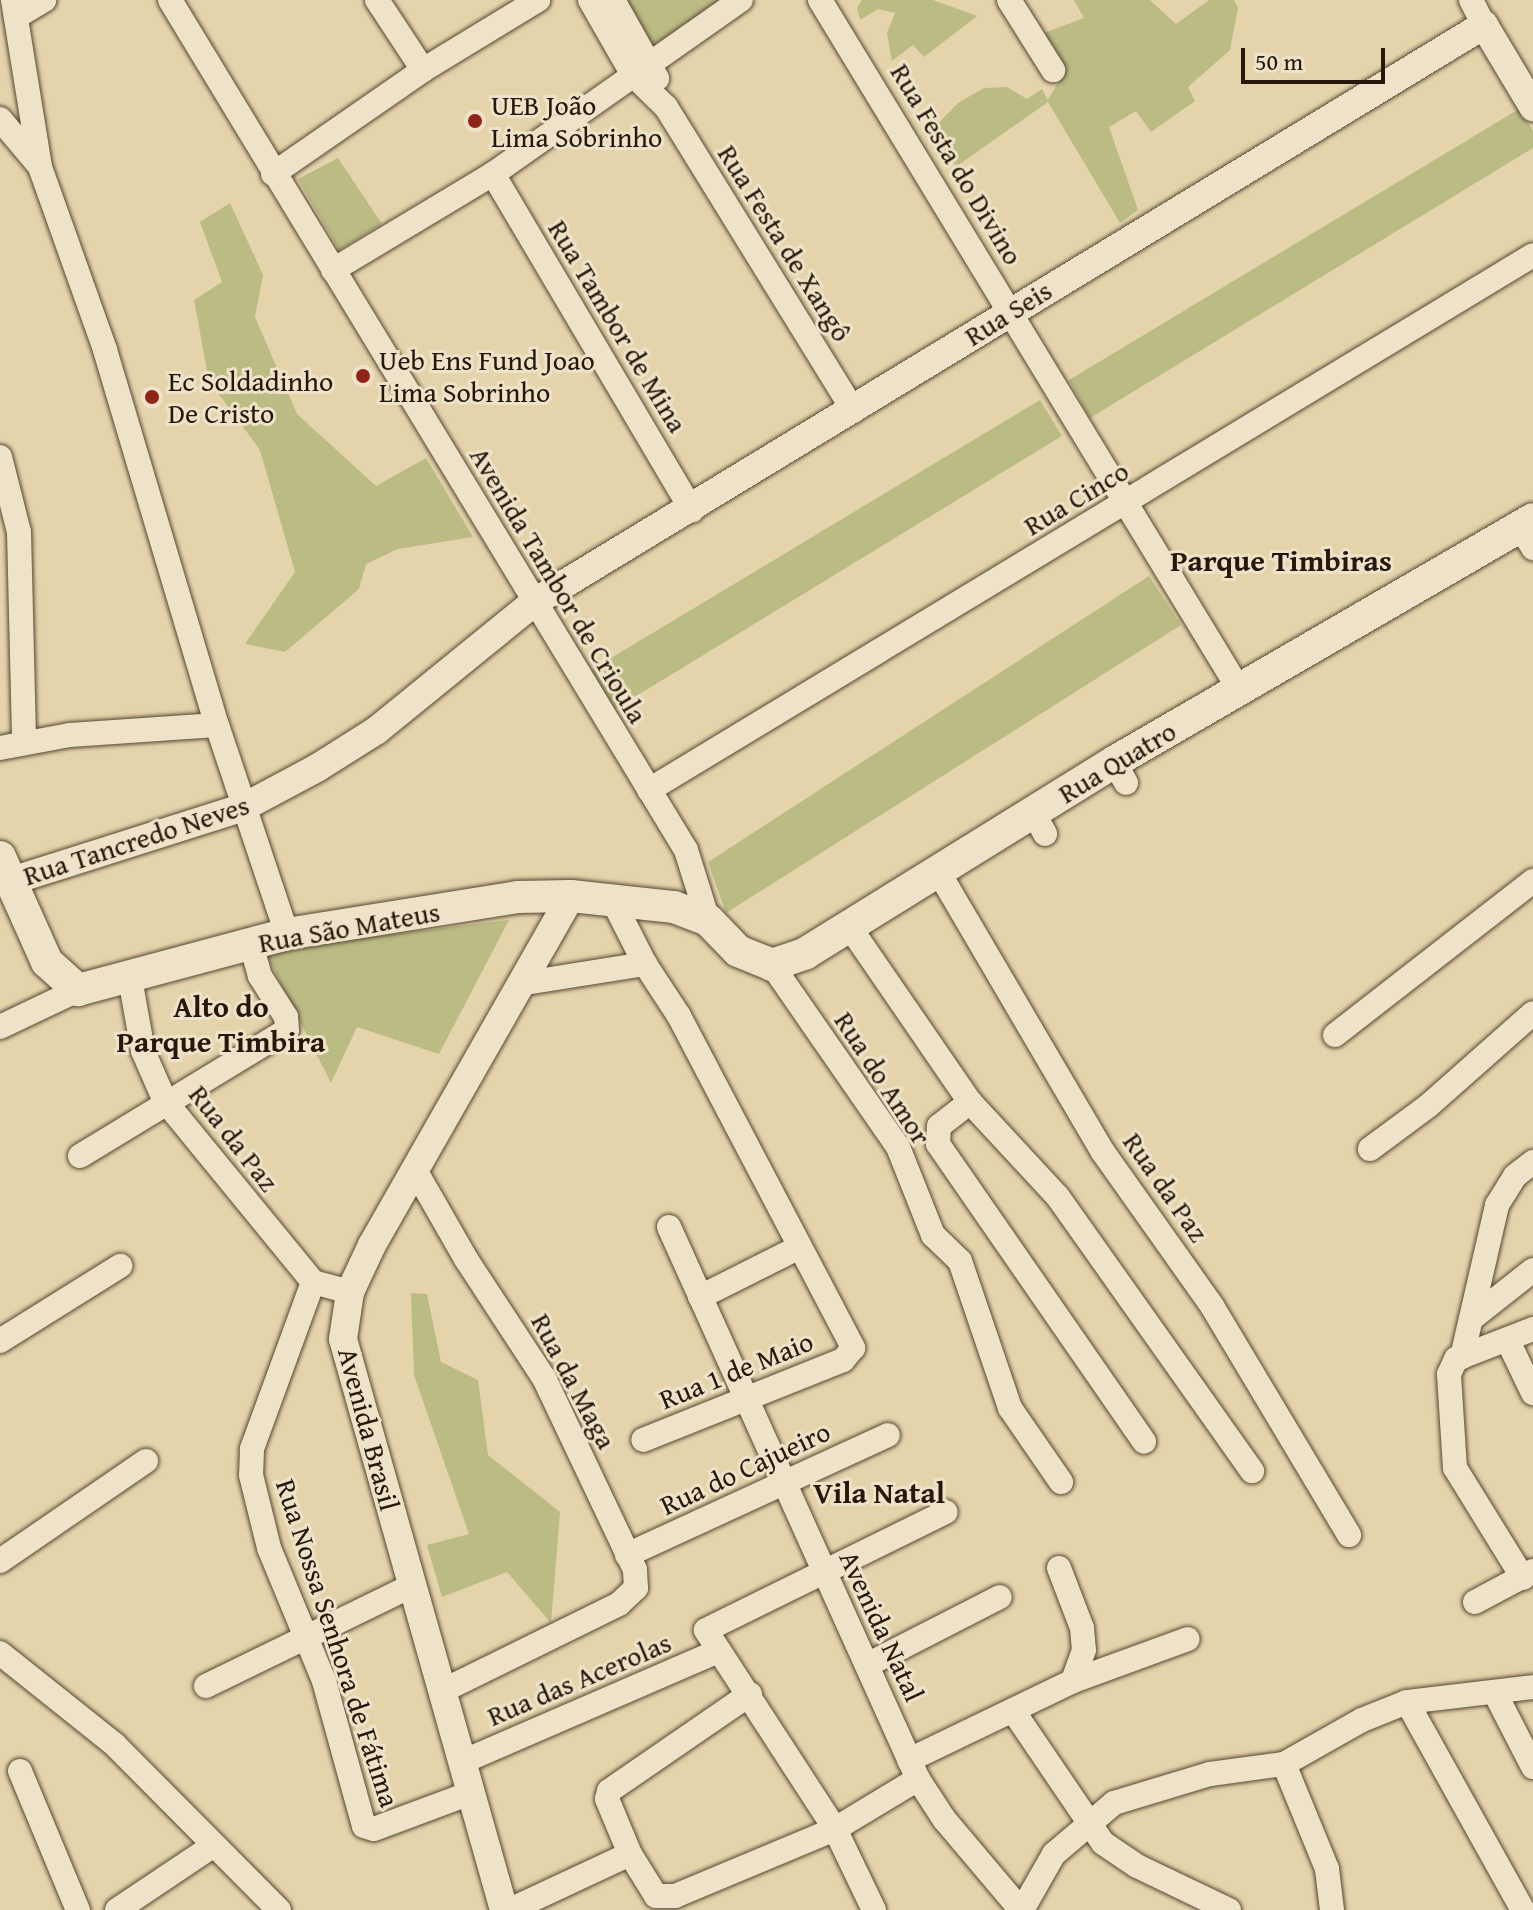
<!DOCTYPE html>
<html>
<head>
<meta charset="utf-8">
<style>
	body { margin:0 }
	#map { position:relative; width:1533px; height:1910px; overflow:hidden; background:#e5d4ab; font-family:"Gentium Book Plus",serif }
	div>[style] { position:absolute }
	.green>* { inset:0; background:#bbbb84 }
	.roads { filter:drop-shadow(0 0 2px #564632) drop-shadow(0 0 2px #564632) }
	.minor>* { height:24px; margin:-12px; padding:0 12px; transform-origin:12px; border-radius:12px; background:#eee3c8 }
	.tertiary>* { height:28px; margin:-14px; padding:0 14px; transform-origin:14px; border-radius:14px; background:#eee3c8 }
	.secondary>* { height:32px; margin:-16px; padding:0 16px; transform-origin:16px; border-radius:16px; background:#eee3c8 }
	.dots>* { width:22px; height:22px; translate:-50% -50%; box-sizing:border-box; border:4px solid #eee3c8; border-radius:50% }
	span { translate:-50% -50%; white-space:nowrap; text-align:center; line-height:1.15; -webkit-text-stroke:6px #eee3c8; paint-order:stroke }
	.poi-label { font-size:28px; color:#26170a }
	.left { translate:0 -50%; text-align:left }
	.street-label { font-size:28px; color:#26170a }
	.neighbourhood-label { font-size:30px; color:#26170a; font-weight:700 }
	.scale { position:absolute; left:1241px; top:48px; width:144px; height:36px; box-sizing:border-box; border:4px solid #26170a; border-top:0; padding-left:10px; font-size:24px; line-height:28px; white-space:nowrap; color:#26170a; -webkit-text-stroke:6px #eee3c8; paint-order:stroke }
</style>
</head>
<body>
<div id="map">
	<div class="green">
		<div style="clip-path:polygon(621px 0,741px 0,651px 56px)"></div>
		<div style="clip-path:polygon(862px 0,933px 0,977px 16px,924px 57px,913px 45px,892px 61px,887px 33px,895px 13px,878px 9px,860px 20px,857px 8px)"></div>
		<div style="clip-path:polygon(1074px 0,1150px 0,1176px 24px,1209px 0,1234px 0,1238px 8px,1230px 50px,1188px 87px,1195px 101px,1151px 132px,1136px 111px,1109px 127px,1138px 210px,1120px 223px,1048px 102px,957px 166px,941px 152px,936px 126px,958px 103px,984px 88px,1007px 87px,1027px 99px,1042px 89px,1048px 100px,1064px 72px,1044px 33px,1084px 18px)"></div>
		<div style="clip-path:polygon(1519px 109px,1533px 131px,1533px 148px,1090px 418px,1069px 380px)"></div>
		<div style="clip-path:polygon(338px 158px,382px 224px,339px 250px,298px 179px)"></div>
		<div style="clip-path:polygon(230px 203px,263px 275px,255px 317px,297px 414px,376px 486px,426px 458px,473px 537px,398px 549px,366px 564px,359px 589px,285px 652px,245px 644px,295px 572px,260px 450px,209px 381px,194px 300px,222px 282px,200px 222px)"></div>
		<div style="clip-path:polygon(1040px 400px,1062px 436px,610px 712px,591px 670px)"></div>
		<div style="clip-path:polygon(1149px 576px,1181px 625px,726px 913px,708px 862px)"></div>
		<div style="clip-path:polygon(509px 920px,439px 1054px,357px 1027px,331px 1083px,264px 950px)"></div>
		<div style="clip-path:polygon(411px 1293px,427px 1294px,441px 1362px,478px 1380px,488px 1455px,560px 1512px,551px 1623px,507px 1572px,442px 1597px,427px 1545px,469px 1534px,414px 1375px)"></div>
	</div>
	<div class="roads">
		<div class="minor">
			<div style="left:13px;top:0;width:169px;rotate:80.8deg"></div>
			<div style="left:40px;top:167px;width:194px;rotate:70.4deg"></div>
			<div style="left:105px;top:350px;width:391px;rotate:73.4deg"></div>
			<div style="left:217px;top:725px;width:220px;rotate:71.5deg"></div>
			<div style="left:170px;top:0;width:994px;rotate:58.74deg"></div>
			<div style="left:686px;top:850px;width:73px;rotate:72.6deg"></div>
			<div style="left:377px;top:0;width:84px;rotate:56.7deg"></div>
			<div style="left:590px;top:0;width:86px;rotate:60.2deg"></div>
			<div style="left:633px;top:75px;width:46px;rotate:44.1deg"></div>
			<div style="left:666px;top:107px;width:357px;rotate:58.3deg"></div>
			<div style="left:613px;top:0;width:90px;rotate:60.6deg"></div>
			<div style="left:820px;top:0;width:806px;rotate:58.7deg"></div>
			<div style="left:1009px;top:0;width:83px;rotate:57.8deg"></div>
			<div style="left:1471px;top:0;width:28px;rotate:63deg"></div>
			<div style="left:16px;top:17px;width:33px;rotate:-31deg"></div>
			<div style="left:0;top:119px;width:57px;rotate:49.9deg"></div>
			<div style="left:273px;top:174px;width:183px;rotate:-34.7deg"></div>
			<div style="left:423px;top:70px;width:135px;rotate:-31.3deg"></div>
			<div style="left:493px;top:174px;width:391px;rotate:59.4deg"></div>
			<div style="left:333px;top:270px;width:187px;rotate:-31deg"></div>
			<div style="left:493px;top:174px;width:303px;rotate:-35.1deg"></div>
			<div style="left:0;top:457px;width:77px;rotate:75.8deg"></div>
			<div style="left:19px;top:532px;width:209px;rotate:88.6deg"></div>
			<div style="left:1520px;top:527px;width:25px;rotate:58deg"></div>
			<div style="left:0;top:748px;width:71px;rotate:-10.5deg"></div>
			<div style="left:70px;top:735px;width:147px;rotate:-3.9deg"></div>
			<div style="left:1114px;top:762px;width:24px;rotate:60deg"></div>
			<div style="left:649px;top:790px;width:1033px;rotate:-31.18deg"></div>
			<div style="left:1033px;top:812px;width:25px;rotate:61deg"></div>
			<div style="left:938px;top:871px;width:326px;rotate:59.6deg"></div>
			<div style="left:1103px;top:1152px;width:189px;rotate:54.7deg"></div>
			<div style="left:1212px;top:1306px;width:267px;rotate:59.1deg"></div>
			<div style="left:612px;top:899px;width:73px;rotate:63.1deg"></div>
			<div style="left:849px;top:926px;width:214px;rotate:55.5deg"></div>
			<div style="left:970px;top:1102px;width:129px;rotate:47.2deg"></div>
			<div style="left:1058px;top:1197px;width:336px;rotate:54.7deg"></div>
			<div style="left:772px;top:965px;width:221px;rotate:55.3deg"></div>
			<div style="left:898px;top:1147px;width:95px;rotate:68.3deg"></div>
			<div style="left:933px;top:1235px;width:37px;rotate:44deg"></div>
			<div style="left:960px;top:1261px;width:155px;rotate:71.2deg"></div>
			<div style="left:1010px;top:1408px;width:90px;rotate:55.4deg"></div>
			<div style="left:130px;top:978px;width:74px;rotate:79.9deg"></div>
			<div style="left:143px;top:1051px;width:55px;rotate:66.3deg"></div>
			<div style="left:165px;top:1101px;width:234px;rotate:50.7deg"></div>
			<div style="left:313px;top:1282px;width:38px;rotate:15deg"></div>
			<div style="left:519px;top:984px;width:128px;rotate:-9deg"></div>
			<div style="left:645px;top:964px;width:62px;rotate:56.8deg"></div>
			<div style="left:679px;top:1016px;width:375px;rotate:62.3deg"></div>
			<div style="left:853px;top:1348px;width:16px;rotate:130deg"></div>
			<div style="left:843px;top:1360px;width:215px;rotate:158.2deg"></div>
			<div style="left:0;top:1027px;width:86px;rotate:-25.4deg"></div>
			<div style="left:1335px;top:1035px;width:251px;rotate:-37.9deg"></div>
			<div style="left:970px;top:1102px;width:39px;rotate:142deg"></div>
			<div style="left:939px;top:1126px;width:18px;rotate:93deg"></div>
			<div style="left:938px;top:1144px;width:362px;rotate:55.3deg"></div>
			<div style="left:1370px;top:1149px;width:72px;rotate:-36.6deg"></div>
			<div style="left:1428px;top:1106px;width:140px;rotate:-41.5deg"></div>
			<div style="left:80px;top:1156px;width:242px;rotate:-31.3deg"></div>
			<div style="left:287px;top:1030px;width:13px;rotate:-94deg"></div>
			<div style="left:286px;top:1017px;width:49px;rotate:-122.4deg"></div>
			<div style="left:260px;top:976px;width:32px;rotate:-106deg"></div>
			<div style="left:415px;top:1170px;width:103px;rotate:60.2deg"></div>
			<div style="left:466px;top:1259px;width:142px;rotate:56.8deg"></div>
			<div style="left:544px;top:1378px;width:212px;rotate:64.6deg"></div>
			<div style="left:635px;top:1570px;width:18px;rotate:87deg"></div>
			<div style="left:636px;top:1588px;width:23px;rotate:137deg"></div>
			<div style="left:619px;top:1604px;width:197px;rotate:153.8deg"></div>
			<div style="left:669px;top:1227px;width:606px;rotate:65.72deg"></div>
			<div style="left:918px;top:1779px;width:48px;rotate:57deg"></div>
			<div style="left:944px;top:1819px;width:119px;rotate:49.8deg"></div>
			<div style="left:313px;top:1282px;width:178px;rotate:110.1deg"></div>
			<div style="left:252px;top:1449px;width:26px;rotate:92deg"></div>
			<div style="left:251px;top:1475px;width:75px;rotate:76.1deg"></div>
			<div style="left:269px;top:1548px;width:144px;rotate:67.5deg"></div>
			<div style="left:324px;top:1681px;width:150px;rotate:74.6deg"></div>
			<div style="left:364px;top:1826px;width:10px;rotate:17deg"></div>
			<div style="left:374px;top:1829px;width:103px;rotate:-20.4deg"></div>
			<div style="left:700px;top:1297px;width:107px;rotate:-26.6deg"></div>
			<div style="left:1471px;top:1319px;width:79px;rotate:-38.3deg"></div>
			<div style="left:0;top:1341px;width:142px;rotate:-32deg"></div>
			<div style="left:1508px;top:1341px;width:58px;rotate:64.3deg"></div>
			<div style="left:1462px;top:1357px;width:156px;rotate:-77deg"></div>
			<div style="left:1497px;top:1205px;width:34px;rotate:-58deg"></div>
			<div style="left:1515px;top:1176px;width:23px;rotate:-38deg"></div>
			<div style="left:627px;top:1555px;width:287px;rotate:-24.7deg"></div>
			<div style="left:0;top:1561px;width:177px;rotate:-34.4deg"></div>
			<div style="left:1059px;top:1568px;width:64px;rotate:69deg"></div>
			<div style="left:1082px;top:1628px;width:22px;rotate:85deg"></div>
			<div style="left:1084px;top:1650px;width:33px;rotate:110deg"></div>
			<div style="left:1523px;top:1578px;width:129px;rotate:-121.7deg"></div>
			<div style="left:1455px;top:1468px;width:94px;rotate:-93.7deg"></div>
			<div style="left:1449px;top:1374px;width:17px;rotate:-65deg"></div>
			<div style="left:1456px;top:1359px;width:83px;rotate:-21.3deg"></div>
			<div style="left:1475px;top:1602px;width:66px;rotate:-28.1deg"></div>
			<div style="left:0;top:1653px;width:146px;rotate:38.6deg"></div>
			<div style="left:114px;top:1744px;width:234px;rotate:45.2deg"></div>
			<div style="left:867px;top:1665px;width:149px;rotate:-27.1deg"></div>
			<div style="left:206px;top:1686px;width:230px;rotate:-26deg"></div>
			<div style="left:750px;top:1694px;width:171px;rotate:145.5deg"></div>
			<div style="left:609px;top:1791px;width:8px;rotate:104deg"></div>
			<div style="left:607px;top:1799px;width:60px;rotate:67.3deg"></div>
			<div style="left:630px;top:1854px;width:49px;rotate:58.2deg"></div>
			<div style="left:656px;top:1896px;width:19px"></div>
			<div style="left:675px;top:1896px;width:173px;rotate:-22.7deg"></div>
			<div style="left:835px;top:1829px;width:97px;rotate:-31.1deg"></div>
			<div style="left:1496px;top:1695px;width:81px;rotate:62.8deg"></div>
			<div style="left:1407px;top:1702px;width:238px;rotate:60.9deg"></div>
			<div style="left:1014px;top:1712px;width:158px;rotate:55.8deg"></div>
			<div style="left:1103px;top:1843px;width:41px;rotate:34.1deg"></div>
			<div style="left:1137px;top:1866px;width:102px;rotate:25.6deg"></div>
			<div style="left:909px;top:1760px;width:182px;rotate:-25.7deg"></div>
			<div style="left:1073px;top:1681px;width:122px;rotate:-20.1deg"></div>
			<div style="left:462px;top:1762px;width:280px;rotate:-23.4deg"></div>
			<div style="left:1284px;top:1764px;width:113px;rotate:67.7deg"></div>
			<div style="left:1327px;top:1869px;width:41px;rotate:83deg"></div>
			<div style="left:20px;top:1771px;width:151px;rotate:67.4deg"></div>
			<div style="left:117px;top:1910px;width:113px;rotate:-33.8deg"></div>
			<div style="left:510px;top:1910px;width:132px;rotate:-25deg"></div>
			<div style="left:874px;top:1910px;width:90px;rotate:-115.7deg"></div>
			<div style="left:835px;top:1829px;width:237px;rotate:-123deg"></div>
			<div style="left:706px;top:1630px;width:267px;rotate:-26.2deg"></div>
			<div style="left:1022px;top:1910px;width:64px;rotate:-60.3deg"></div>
			<div style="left:1054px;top:1854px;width:79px;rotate:-40.4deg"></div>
			<div style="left:1114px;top:1803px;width:100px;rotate:-16.8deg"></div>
			<div style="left:1210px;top:1774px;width:75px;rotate:-7.7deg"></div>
			<div style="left:1284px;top:1764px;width:90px;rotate:-29.4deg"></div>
			<div style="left:1362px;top:1720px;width:48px;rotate:-21.8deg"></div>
			<div style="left:1407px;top:1702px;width:127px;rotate:-6.8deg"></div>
		</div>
		<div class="tertiary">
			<div style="left:11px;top:881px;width:244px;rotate:-17.6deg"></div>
			<div style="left:244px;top:807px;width:83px;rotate:-28.1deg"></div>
			<div style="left:317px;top:768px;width:71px;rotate:-32.3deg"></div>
			<div style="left:377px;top:730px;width:201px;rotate:-39.1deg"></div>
			<div style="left:533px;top:603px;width:1113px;rotate:-31.29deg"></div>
			<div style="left:1484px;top:25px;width:96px;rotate:59.1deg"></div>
			<div style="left:504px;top:1910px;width:593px;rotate:-105.75deg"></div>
			<div style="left:343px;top:1339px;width:48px;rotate:-81.5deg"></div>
			<div style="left:350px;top:1292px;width:52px;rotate:-64.9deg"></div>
			<div style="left:372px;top:1245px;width:402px;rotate:-60.3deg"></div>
		</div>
		<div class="secondary">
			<div style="left:0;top:857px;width:115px;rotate:65.9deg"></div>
			<div style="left:47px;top:962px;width:42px;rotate:42.1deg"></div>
			<div style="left:78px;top:990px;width:216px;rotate:-15deg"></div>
			<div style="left:287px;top:934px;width:234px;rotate:-9.1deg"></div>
			<div style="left:518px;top:897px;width:53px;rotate:-1.1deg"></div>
			<div style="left:571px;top:896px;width:104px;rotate:6.1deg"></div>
			<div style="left:674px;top:907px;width:36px;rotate:21deg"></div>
			<div style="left:708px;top:920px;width:43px;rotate:45.9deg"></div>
			<div style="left:738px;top:951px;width:37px;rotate:22deg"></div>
			<div style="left:772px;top:965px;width:36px;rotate:-19deg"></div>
			<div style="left:806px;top:953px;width:362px;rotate:-31.8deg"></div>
			<div style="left:1114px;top:762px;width:484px;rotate:-30.1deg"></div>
		</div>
	</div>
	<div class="dots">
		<div style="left:475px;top:121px;background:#8f2418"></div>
		<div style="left:363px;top:376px;background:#8f2418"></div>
		<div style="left:152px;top:397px;background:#8f2418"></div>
	</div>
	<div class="poi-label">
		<span class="left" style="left:491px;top:121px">UEB João<br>Lima Sobrinho</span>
		<span class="left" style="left:379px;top:376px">Ueb Ens Fund Joao<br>Lima Sobrinho</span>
		<span class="left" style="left:168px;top:397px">Ec Soldadinho<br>De Cristo</span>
	</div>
	<div class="street-label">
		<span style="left:957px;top:164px;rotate:59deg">Rua Festa do Divino</span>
		<span style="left:785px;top:243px;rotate:58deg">Rua Festa de Xangô</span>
		<span style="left:1008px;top:313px;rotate:-32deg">Rua Seis</span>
		<span style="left:618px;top:326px;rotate:59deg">Rua Tambor de Mina</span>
		<span style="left:1076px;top:498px;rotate:-31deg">Rua Cinco</span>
		<span style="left:559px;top:585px;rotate:59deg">Avenida Tambor de Crioula</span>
		<span style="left:1117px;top:762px;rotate:-31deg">Rua Quatro</span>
		<span style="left:136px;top:840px;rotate:-18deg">Rua Tancredo Neves</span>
		<span style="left:349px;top:927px;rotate:-10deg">Rua São Mateus</span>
		<span style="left:883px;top:1078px;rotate:57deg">Rua do Amor</span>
		<span style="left:234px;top:1138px;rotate:52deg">Rua da Paz</span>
		<span style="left:1166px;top:1187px;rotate:55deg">Rua da Paz</span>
		<span style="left:736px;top:1370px;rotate:-22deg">Rua 1 de Maio</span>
		<span style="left:574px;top:1381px;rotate:62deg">Rua da Maga</span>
		<span style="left:369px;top:1429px;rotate:75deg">Avenida Brasil</span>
		<span style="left:745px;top:1468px;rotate:-25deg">Rua do Cajueiro</span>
		<span style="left:882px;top:1626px;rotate:65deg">Avenida Natal</span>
		<span style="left:338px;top:1643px;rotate:72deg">Rua Nossa Senhora de Fátima</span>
		<span style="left:579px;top:1679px;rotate:-23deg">Rua das Acerolas</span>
	</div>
	<div class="neighbourhood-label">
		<span style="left:1281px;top:560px">Parque Timbiras</span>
		<span style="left:221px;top:1023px">Alto do<br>Parque Timbira</span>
		<span style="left:879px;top:1492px">Vila Natal</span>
	</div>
	<div class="scale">50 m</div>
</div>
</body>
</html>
